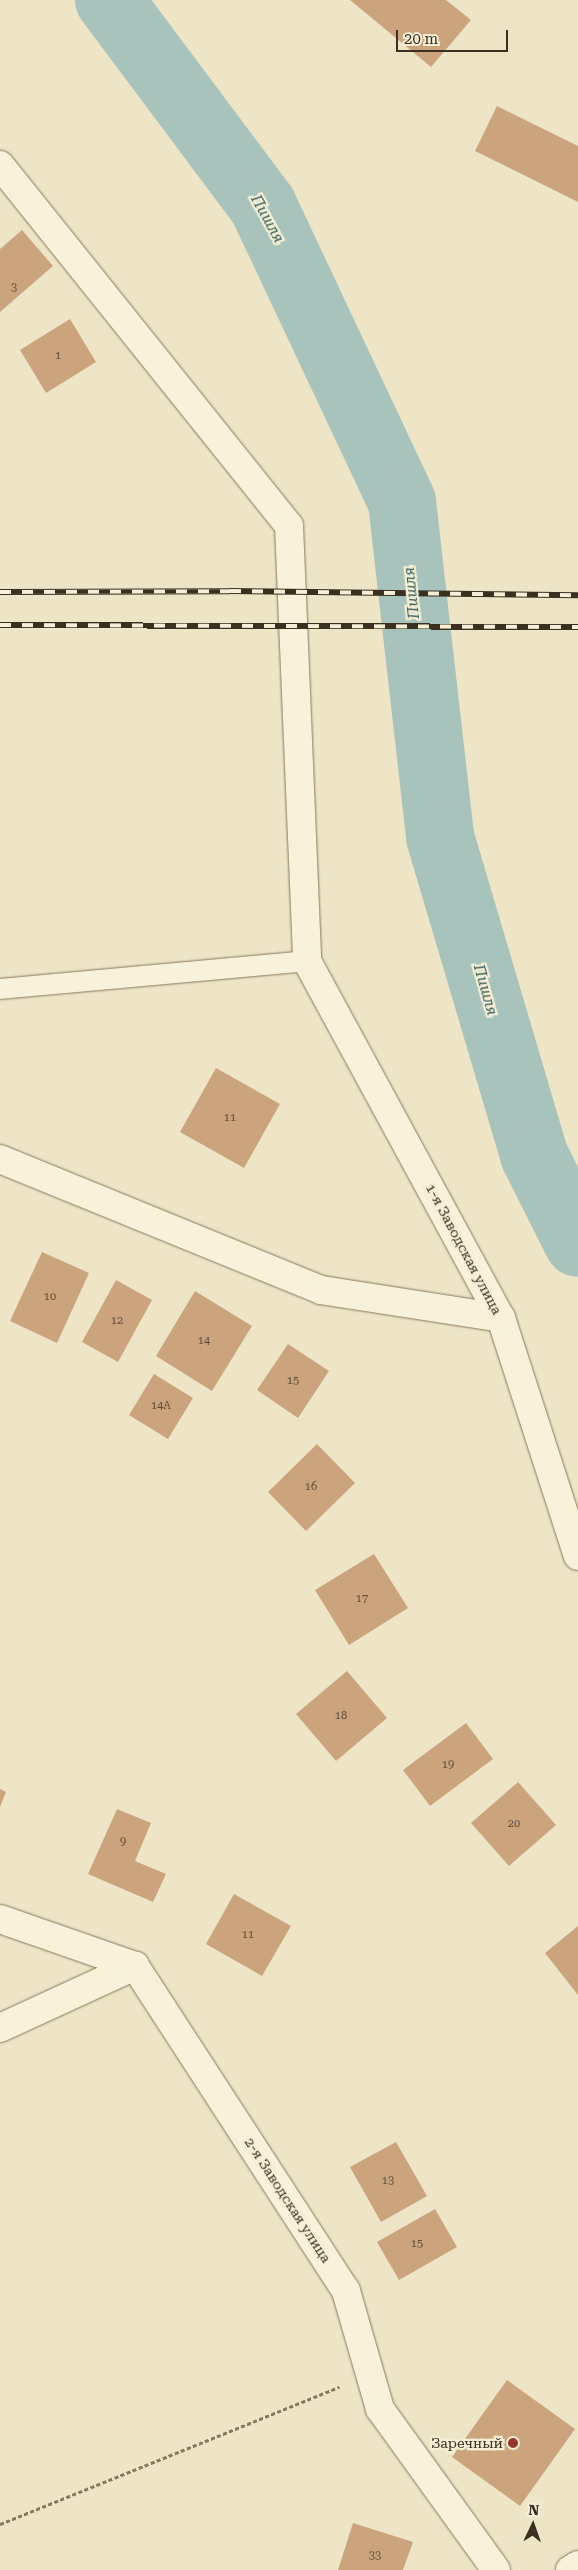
<!DOCTYPE html>
<html>
<head>
<meta charset="utf-8">
<style>
	body { margin:0 }
	#map { position:relative; width:578px; height:2570px; overflow:hidden; background:#eee5c7; font-family:"Roboto Serif",serif }
	div>[style] { position:absolute }
	.river>* { height:68px; margin:-34px; padding:0 34px; transform-origin:34px; border-radius:34px; background:#a8c2bc }
	.building>* { inset:0; background:#cba47e }
	.path>* { height:3px; margin-top:-1.5px; transform-origin:0; background:repeating-linear-gradient(90deg,#89785c 0 4px,transparent 0 6.5px) }
	.roads { filter:drop-shadow(0 0 1px #89785c) drop-shadow(0 0 1px #89785c) }
	.service>* { height:20px; margin:-10px; padding:0 10px; transform-origin:10px; border-radius:10px; background:#f8f2da }
	.minor>* { height:28px; margin:-14px; padding:0 14px; transform-origin:14px; border-radius:14px; background:#f8f2da }
	.secondary>* { height:28px; margin:-14px; padding:0 14px; transform-origin:14px; border-radius:14px; background:#f8f2da }
	.rail>* { height:5.5px; margin-top:-2.75px; transform-origin:0; background:repeating-linear-gradient(90deg,#f5efd6 0 11px,#3a2f20 0 22px); box-sizing:border-box; border-block:1px solid #3a2f20 }
	.dots>* { width:14px; height:14px; translate:-50% -50%; box-sizing:border-box; border:2px solid #f5efd6; border-radius:50% }
	span { translate:-50% -50%; white-space:nowrap; text-align:center; line-height:1.15; -webkit-text-stroke:4.5px #f5efd6; paint-order:stroke }
	.number-label { font-size:11px; color:#5e4c38 }
	.number-label span { -webkit-text-stroke-width:0 }
	.street-label { font-size:14px; color:#3a2f20 }
	.poi-label { font-size:14px; color:#3a2f20 }
	.right { translate:-100% -50%; text-align:right }
	.water-label { font-size:15px; color:#305859; font-style:italic }
	.north { position:absolute; left:508px; top:2500px; width:50px; height:50px; -webkit-text-stroke:4px #f5efd6; paint-order:stroke; rotate:3deg; font-size:14px; font-weight:700; line-height:20px; text-align:center; color:#3a2f20 }
	.north::after { content:''; display:block; margin:auto; width:18px; height:22px; background:#3a2f20; clip-path:polygon(50% 0,100% 100%,50% 72%,0 100%) }
	.scale { position:absolute; left:396px; top:30px; width:112px; height:22px; box-sizing:border-box; border:2px solid #3a2f20; border-top:0; padding-left:6px; font-size:15px; line-height:18px; white-space:nowrap; color:#3a2f20; -webkit-text-stroke:4px #f5efd6; paint-order:stroke }
</style>
</head>
<body>
<div id="map">
	<div class="river">
		<div style="left:109px;top:0;width:257px;rotate:53.2deg"></div>
		<div style="left:263px;top:206px;width:327px;rotate:64.8deg"></div>
		<div style="left:402px;top:502px;width:337px;rotate:83.5deg"></div>
		<div style="left:440px;top:837px;width:332px;rotate:73.5deg"></div>
		<div style="left:534px;top:1155px;width:98px;rotate:63.4deg"></div>
	</div>
	<div class="building">
		<div style="clip-path:polygon(350px 0,446px 0,471px 20px,431px 67px)"></div>
		<div style="clip-path:polygon(497px 106px,578px 146px,578px 202px,475px 151px)"></div>
		<div style="clip-path:polygon(22px 230px,53px 266px,0 312px,0 249px)"></div>
		<div style="clip-path:polygon(70px 319px,96px 362px,46px 393px,20px 350px)"></div>
		<div style="clip-path:polygon(216px 1068px,280px 1104px,244px 1168px,180px 1132px)"></div>
		<div style="clip-path:polygon(42px 1252px,89px 1273px,57px 1343px,10px 1321px)"></div>
		<div style="clip-path:polygon(116px 1280px,152px 1300px,118px 1362px,82px 1342px)"></div>
		<div style="clip-path:polygon(195px 1291px,252px 1326px,212px 1391px,156px 1356px)"></div>
		<div style="clip-path:polygon(288px 1344px,329px 1371px,298px 1418px,257px 1390px)"></div>
		<div style="clip-path:polygon(154px 1374px,193px 1398px,168px 1439px,129px 1415px)"></div>
		<div style="clip-path:polygon(317px 1444px,355px 1483px,306px 1531px,268px 1492px)"></div>
		<div style="clip-path:polygon(374px 1554px,408px 1608px,349px 1645px,315px 1590px)"></div>
		<div style="clip-path:polygon(347px 1671px,387px 1718px,336px 1761px,296px 1714px)"></div>
		<div style="clip-path:polygon(466px 1723px,493px 1759px,430px 1806px,403px 1770px)"></div>
		<div style="clip-path:polygon(518px 1782px,556px 1825px,509px 1866px,471px 1823px)"></div>
		<div style="clip-path:polygon(0 1789px,6px 1792px,0 1807px)"></div>
		<div style="clip-path:polygon(117px 1809px,151px 1823px,135px 1861px,166px 1874px,153px 1902px,88px 1874px)"></div>
		<div style="clip-path:polygon(234px 1894px,291px 1926px,262px 1976px,206px 1944px)"></div>
		<div style="clip-path:polygon(578px 1926px,578px 1995px,545px 1953px)"></div>
		<div style="clip-path:polygon(396px 2142px,427px 2196px,381px 2222px,350px 2167px)"></div>
		<div style="clip-path:polygon(435px 2209px,457px 2247px,399px 2280px,377px 2242px)"></div>
		<div style="clip-path:polygon(507px 2380px,575px 2429px,520px 2506px,452px 2457px)"></div>
		<div style="clip-path:polygon(353px 2523px,413px 2542px,403px 2570px,338px 2570px)"></div>
	</div>
	<div class="path">
		<div style="left:0;top:2524px;width:366px;rotate:-22deg"></div>
	</div>
	<div class="roads">
		<div class="service">
			<div style="left:0;top:989px;width:308px;rotate:-5.2deg"></div>
		</div>
		<div class="minor">
			<div style="left:0;top:165px;width:462px;rotate:51.3deg"></div>
			<div style="left:289px;top:526px;width:435px;rotate:87.6deg"></div>
			<div style="left:307px;top:961px;width:406px;rotate:61.5deg"></div>
			<div style="left:501px;top:1318px;width:250px;rotate:72.1deg"></div>
			<div style="left:0;top:1159px;width:347px;rotate:22.2deg"></div>
			<div style="left:321px;top:1290px;width:182px;rotate:8.8deg"></div>
			<div style="left:0;top:1919px;width:143px;rotate:19.2deg"></div>
			<div style="left:0;top:2028px;width:149px;rotate:-24.7deg"></div>
			<div style="left:135px;top:1966px;width:387px;rotate:57deg"></div>
			<div style="left:346px;top:2291px;width:123px;rotate:73.9deg"></div>
			<div style="left:380px;top:2409px;width:198px;rotate:54.2deg"></div>
		</div>
		<div class="secondary">
			<div style="left:570px;top:2570px;width:9px;rotate:-32deg"></div>
		</div>
	</div>
	<div class="rail">
		<div style="left:0;top:592px;width:230px;rotate:-0.2deg"></div>
		<div style="left:230px;top:591px;width:348px;rotate:0.7deg"></div>
		<div style="left:0;top:625px;width:578px;rotate:0.2deg"></div>
	</div>
	<div class="dots">
		<div style="left:513px;top:2443px;background:#97362e"></div>
	</div>
	<div class="number-label">
		<span style="left:14px;top:288px">3</span>
		<span style="left:58px;top:356px">1</span>
		<span style="left:230px;top:1118px">11</span>
		<span style="left:50px;top:1297px">10</span>
		<span style="left:117px;top:1321px">12</span>
		<span style="left:204px;top:1341px">14</span>
		<span style="left:293px;top:1381px">15</span>
		<span style="left:161px;top:1406px">14А</span>
		<span style="left:311px;top:1487px">16</span>
		<span style="left:362px;top:1599px">17</span>
		<span style="left:341px;top:1716px">18</span>
		<span style="left:448px;top:1765px">19</span>
		<span style="left:514px;top:1824px">20</span>
		<span style="left:123px;top:1842px">9</span>
		<span style="left:248px;top:1935px">11</span>
		<span style="left:388px;top:2181px">13</span>
		<span style="left:417px;top:2244px">15</span>
		<span style="left:375px;top:2556px">33</span>
	</div>
	<div class="street-label">
		<span style="left:464px;top:1249px;rotate:62deg">1-я Заводская улица</span>
		<span style="left:288px;top:2200px;rotate:57deg">2-я Заводская улица</span>
	</div>
	<div class="poi-label">
		<span class="right" style="left:503px;top:2443px">Заречный</span>
	</div>
	<div class="water-label">
		<span style="left:267px;top:219px;rotate:61deg">Пишля</span>
		<span style="left:412px;top:593px;rotate:-96deg">Пишля</span>
		<span style="left:485px;top:990px;rotate:74deg">Пишля</span>
	</div>
	<div class="north">N</div>
	<div class="scale">20 m</div>
</div>
</body>
</html>
